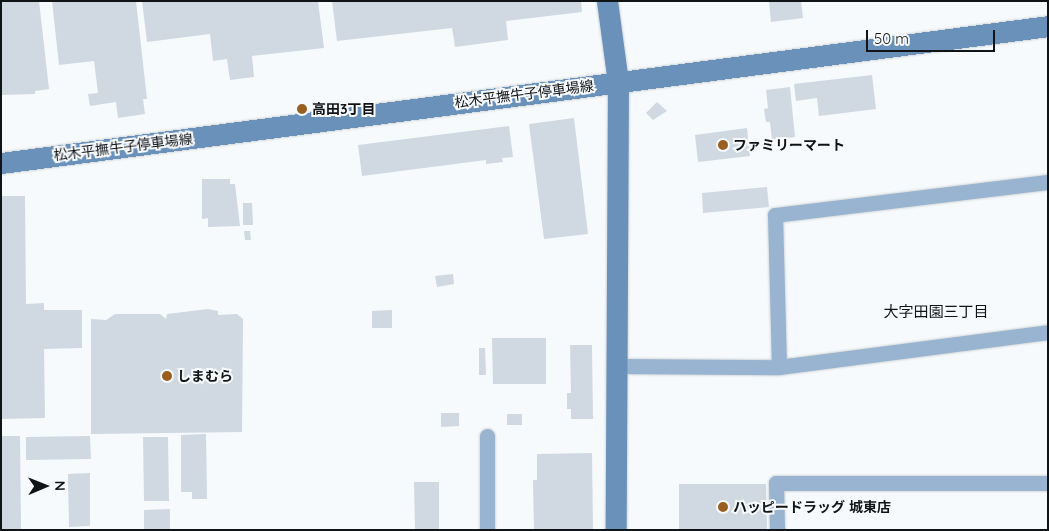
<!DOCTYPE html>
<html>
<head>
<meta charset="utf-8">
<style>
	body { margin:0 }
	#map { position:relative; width:1049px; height:531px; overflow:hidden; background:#f6fafd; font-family:Quicksand,"Noto Sans JP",sans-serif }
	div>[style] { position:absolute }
	.building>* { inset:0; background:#d0d8e1 }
	.roads { filter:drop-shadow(0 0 1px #d1d5d8) drop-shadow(0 0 1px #d1d5d8) }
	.street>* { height:15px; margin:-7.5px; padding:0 7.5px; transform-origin:7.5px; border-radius:7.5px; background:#99b4d0 }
	.secondary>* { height:21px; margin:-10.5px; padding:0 10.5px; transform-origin:10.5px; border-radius:10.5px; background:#6a91ba }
	.dots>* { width:14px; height:14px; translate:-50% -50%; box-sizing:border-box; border:2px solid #f6fafd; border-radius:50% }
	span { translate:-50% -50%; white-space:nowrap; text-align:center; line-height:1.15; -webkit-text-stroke:4px #f6fafd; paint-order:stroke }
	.street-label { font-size:14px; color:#111417 }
	.poi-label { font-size:14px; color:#111417; font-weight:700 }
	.left { translate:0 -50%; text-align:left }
	.neighbourhood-label { font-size:15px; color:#111417 }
	.frame { position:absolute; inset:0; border:2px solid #111417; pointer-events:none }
	.north { position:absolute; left:20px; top:461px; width:50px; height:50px; -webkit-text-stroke:4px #f6fafd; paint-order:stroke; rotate:89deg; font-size:14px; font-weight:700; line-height:20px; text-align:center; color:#111417 }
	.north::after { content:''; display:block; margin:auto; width:18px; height:22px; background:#111417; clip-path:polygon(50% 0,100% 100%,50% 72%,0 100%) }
	.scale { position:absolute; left:866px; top:30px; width:129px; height:22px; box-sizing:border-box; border:2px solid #111417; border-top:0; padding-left:6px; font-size:15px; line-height:18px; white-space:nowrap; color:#111417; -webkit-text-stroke:4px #f6fafd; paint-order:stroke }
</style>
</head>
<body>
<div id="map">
	<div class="building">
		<div style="clip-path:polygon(1px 1px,39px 1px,49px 89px,35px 91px,35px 94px,1px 95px)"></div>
		<div style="clip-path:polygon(52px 1px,136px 1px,147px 99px,143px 99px,145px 114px,118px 118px,116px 102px,90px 106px,88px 94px,98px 93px,94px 61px,59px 65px)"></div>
		<div style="clip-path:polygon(142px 1px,318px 1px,324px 48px,252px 56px,254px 77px,230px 80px,227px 59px,213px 61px,210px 34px,147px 42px)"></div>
		<div style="clip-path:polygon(332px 1px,581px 1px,582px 12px,506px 21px,508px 40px,455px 47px,452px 28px,337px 41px)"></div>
		<div style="clip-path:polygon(769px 1px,801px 1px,803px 18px,771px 22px)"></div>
		<div style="clip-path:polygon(872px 75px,876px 109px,819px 116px,817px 98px,796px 101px,794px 84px)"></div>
		<div style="clip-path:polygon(790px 87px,795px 137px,772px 140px,770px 122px,766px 122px,764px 109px,768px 108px,766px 90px)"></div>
		<div style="clip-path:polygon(657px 102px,667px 111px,653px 120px,646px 113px)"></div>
		<div style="clip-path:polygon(574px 118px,588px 234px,544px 239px,529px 124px)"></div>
		<div style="clip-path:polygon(509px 126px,513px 157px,502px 158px,503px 162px,486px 164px,486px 160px,362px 176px,358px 145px)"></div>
		<div style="clip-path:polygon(747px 128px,750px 156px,698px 162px,695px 135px)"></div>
		<div style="clip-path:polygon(202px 179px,230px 179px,230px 184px,235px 184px,240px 226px,208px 227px,208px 218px,202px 219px)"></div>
		<div style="clip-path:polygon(767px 187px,769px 207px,703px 213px,702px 193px)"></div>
		<div style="clip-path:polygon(1px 196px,25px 196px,26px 304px,44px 303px,44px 310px,82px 310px,82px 348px,44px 349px,45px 418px,1px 419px)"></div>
		<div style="clip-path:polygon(243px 203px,252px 203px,253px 225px,243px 225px)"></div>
		<div style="clip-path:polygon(244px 231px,250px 231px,251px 240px,245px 240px)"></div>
		<div style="clip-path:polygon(453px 274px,454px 284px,437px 287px,435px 276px)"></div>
		<div style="clip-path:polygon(208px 309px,218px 311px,218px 315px,237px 314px,243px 319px,242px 432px,91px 434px,91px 319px,106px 320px,115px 314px,160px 314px,166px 319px,167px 314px)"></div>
		<div style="clip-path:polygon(392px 310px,392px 328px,372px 328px,372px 311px)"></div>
		<div style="clip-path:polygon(492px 338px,546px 338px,546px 384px,493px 384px)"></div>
		<div style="clip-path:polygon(570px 345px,592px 345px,593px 419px,571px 419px,571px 409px,567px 409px,567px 393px,571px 393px)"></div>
		<div style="clip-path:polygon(479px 348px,485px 348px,486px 375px,479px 375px)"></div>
		<div style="clip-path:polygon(441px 413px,459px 413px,459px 426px,441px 427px)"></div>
		<div style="clip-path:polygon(507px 414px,522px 414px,522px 425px,507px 425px)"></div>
		<div style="clip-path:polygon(206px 434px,207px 499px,192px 499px,192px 492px,181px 492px,181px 435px)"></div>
		<div style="clip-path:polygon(1px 436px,20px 436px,21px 530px,1px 530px)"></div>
		<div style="clip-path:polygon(90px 436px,91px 459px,26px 460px,26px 437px)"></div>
		<div style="clip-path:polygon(143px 437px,168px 437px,169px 501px,144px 501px)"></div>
		<div style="clip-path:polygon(592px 453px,593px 530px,534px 530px,533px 480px,537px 480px,537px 454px)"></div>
		<div style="clip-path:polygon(90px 473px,90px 526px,69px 527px,68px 474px)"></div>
		<div style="clip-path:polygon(414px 482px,439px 482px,439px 530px,415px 530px)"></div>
		<div style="clip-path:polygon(679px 484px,766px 484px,767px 530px,679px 530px)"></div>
		<div style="clip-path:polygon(170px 509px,170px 530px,144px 530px,144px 510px)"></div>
	</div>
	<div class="roads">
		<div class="street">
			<div style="left:617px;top:366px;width:162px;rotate:0.4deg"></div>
			<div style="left:779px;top:367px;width:271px;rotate:-7.4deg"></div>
			<div style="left:779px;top:367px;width:152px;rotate:-91.5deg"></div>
			<div style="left:775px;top:215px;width:275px;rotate:-6.9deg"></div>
			<div style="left:487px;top:436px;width:94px;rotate:90deg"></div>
			<div style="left:777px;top:530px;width:47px;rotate:-91.2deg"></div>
			<div style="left:776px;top:483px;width:272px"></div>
		</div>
		<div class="secondary">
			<div style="left:607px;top:1px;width:82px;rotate:82.3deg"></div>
			<div style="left:618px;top:82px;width:448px;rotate:90.3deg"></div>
			<div style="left:1px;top:163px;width:1056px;rotate:-7.45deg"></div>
		</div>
	</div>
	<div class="dots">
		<div style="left:302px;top:109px;background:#995f1e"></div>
		<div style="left:723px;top:145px;background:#995f1e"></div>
		<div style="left:167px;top:376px;background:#995f1e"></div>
		<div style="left:723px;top:507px;background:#995f1e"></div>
	</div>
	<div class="street-label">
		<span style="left:524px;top:94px;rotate:-7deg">松木平撫牛子停車場線</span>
		<span style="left:123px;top:147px;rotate:-7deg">松木平撫牛子停車場線</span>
	</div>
	<div class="poi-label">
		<span class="left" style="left:312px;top:109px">高田3丁目</span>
		<span class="left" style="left:733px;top:145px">ファミリーマート</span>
		<span class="left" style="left:177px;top:376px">しまむら</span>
		<span class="left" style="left:733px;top:507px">ハッピードラッグ 城東店</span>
	</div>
	<div class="neighbourhood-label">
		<span style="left:936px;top:312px">大字田園三丁目</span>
	</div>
	<div class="frame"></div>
	<div class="north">N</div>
	<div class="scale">50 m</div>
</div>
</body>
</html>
